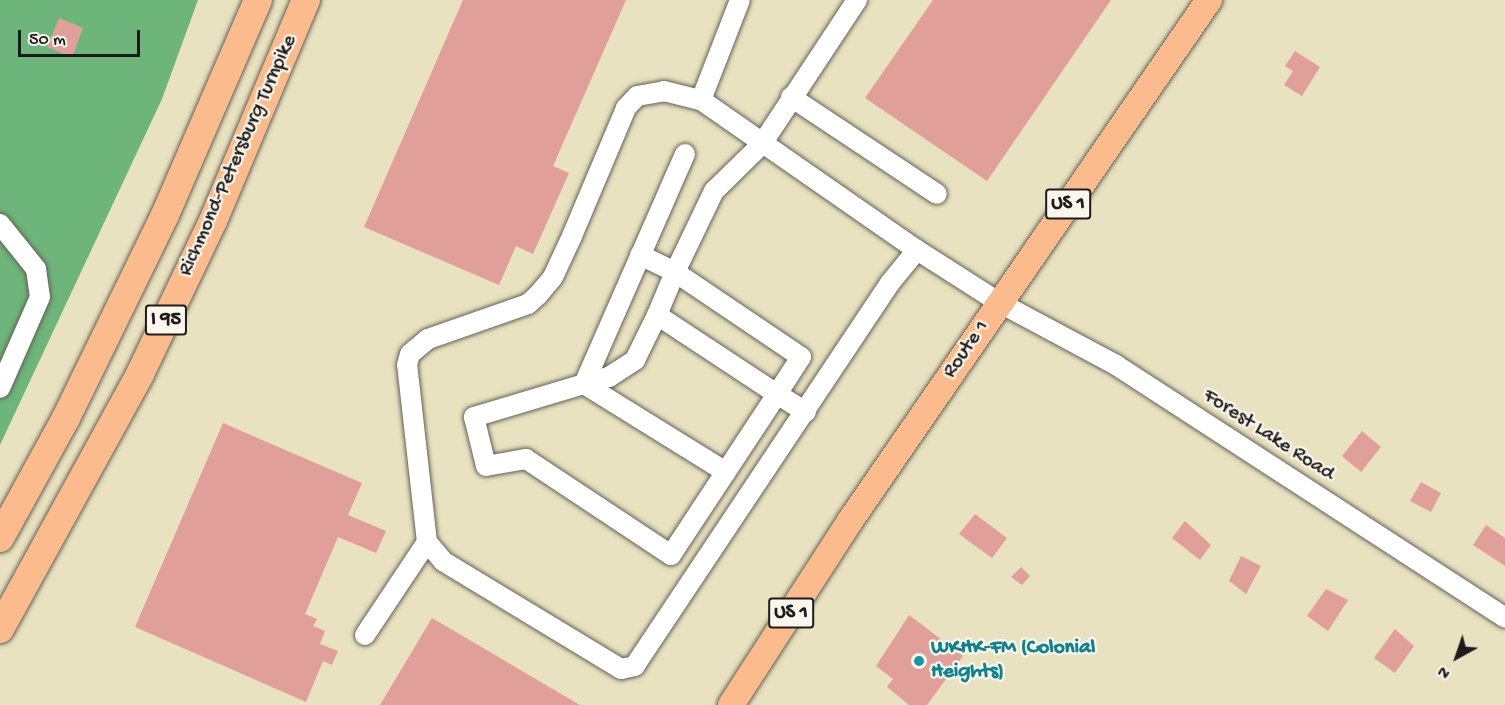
<!DOCTYPE html>
<html>
<head>
<meta charset="utf-8">
<style>
	body { margin:0 }
	#map { position:relative; width:1505px; height:705px; overflow:hidden; background:#e8e2c0; font-family:"Gochi Hand",sans-serif }
	div>[style] { position:absolute }
	.forest>* { inset:0; background:#6db57b }
	.building>* { inset:0; background:#e19f99 }
	.roads { filter:drop-shadow(0 0 2px #636155) drop-shadow(0 0 2px #636155) }
	.minor>* { height:20px; margin:-10px; padding:0 10px; transform-origin:10px; border-radius:10px; background:#fff }
	.major>* { height:26px; margin:-13px; padding:0 13px; transform-origin:13px; border-radius:13px; background:#fbbb8c }
	.highway>* { height:28px; margin:-14px; padding:0 14px; transform-origin:14px; border-radius:14px; background:#fbbb8c }
	.dots>* { width:16px; height:16px; translate:-50% -50%; box-sizing:border-box; border:3px solid #fbf7ec; border-radius:50% }
	span { translate:-50% -50%; white-space:nowrap; text-align:center; line-height:1.15; -webkit-text-stroke:4.5px #fbf7ec; paint-order:stroke }
	.shield-label span { padding:2px 4px; background:#fbf7ec; border:2px solid; border-radius:4px; -webkit-text-stroke-width:0 }
	.shield-label { font-size:20px; color:#1c1c1c; font-weight:700 }
	.street-label { font-size:21px; color:#1c1c1c }
	.culture-label { font-size:21px; color:#0d838f; font-weight:700 }
	.left { translate:0 -50%; text-align:left }
	.north { position:absolute; left:1427px; top:627px; width:60px; height:60px; -webkit-text-stroke:4px #fbf7ec; paint-order:stroke; rotate:220deg; font-size:16px; font-weight:700; line-height:24px; text-align:center; color:#1c1c1c }
	.north::after { content:''; display:block; margin:auto; width:21px; height:27px; background:#1c1c1c; clip-path:polygon(50% 0,100% 100%,50% 72%,0 100%) }
	.scale { position:absolute; left:18px; top:30px; width:122px; height:27px; box-sizing:border-box; border:3px solid #1c1c1c; border-top:0; padding-left:8px; font-size:18px; line-height:21px; white-space:nowrap; color:#1c1c1c; -webkit-text-stroke:4px #fbf7ec; paint-order:stroke }
</style>
</head>
<body>
<div id="map">
	<div class="forest">
		<div style="clip-path:polygon(0 0,198px 0,162px 99px,0 445px)"></div>
	</div>
	<div class="building">
		<div style="clip-path:polygon(463px 0,626px 0,553px 166px,569px 173px,533px 254px,516px 246px,499px 285px,364px 227px)"></div>
		<div style="clip-path:polygon(933px 0,1111px 0,987px 181px,865px 98px)"></div>
		<div style="clip-path:polygon(59px 18px,83px 28px,72px 57px,47px 47px)"></div>
		<div style="clip-path:polygon(1295px 51px,1320px 67px,1302px 96px,1284px 85px,1293px 71px,1285px 66px)"></div>
		<div style="clip-path:polygon(223px 423px,362px 483px,348px 515px,386px 531px,376px 553px,338px 537px,305px 614px,317px 619px,313px 626px,325px 631px,320px 644px,338px 651px,332px 665px,323px 661px,306px 702px,135px 627px)"></div>
		<div style="clip-path:polygon(1362px 431px,1381px 447px,1361px 472px,1342px 456px)"></div>
		<div style="clip-path:polygon(1421px 482px,1441px 493px,1431px 512px,1410px 501px)"></div>
		<div style="clip-path:polygon(975px 514px,1007px 538px,992px 558px,959px 534px)"></div>
		<div style="clip-path:polygon(1185px 521px,1211px 545px,1200px 560px,1172px 538px)"></div>
		<div style="clip-path:polygon(1486px 525px,1505px 538px,1505px 566px,1473px 545px)"></div>
		<div style="clip-path:polygon(1241px 556px,1261px 566px,1246px 594px,1229px 581px)"></div>
		<div style="clip-path:polygon(1021px 567px,1030px 576px,1022px 585px,1011px 577px)"></div>
		<div style="clip-path:polygon(1326px 589px,1348px 600px,1328px 631px,1307px 616px)"></div>
		<div style="clip-path:polygon(909px 615px,963px 656px,927px 705px,909px 705px,887px 687px,893px 679px,876px 666px)"></div>
		<div style="clip-path:polygon(432px 618px,580px 705px,380px 705px)"></div>
		<div style="clip-path:polygon(1395px 629px,1414px 646px,1395px 673px,1374px 658px)"></div>
	</div>
	<div class="roads">
		<div class="minor">
			<div style="left:791px;top:97px;width:175px;rotate:33.6deg"></div>
			<div style="left:701px;top:100px;width:107px;rotate:-68.7deg"></div>
			<div style="left:685px;top:154px;width:251px;rotate:113.7deg"></div>
			<div style="left:584px;top:384px;width:115px;rotate:163.3deg"></div>
			<div style="left:474px;top:417px;width:50px;rotate:76.2deg"></div>
			<div style="left:486px;top:466px;width:41px;rotate:-9.9deg"></div>
			<div style="left:526px;top:459px;width:174px;rotate:33.5deg"></div>
			<div style="left:671px;top:555px;width:193px;rotate:-56.6deg"></div>
			<div style="left:777px;top:394px;width:34px;rotate:32deg"></div>
			<div style="left:0;top:224px;width:58px;rotate:51.3deg"></div>
			<div style="left:36px;top:269px;width:28px;rotate:82deg"></div>
			<div style="left:40px;top:297px;width:99px;rotate:113.7deg"></div>
			<div style="left:917px;top:250px;width:43px;rotate:129.3deg"></div>
			<div style="left:890px;top:283px;width:460px;rotate:123.7deg"></div>
			<div style="left:635px;top:666px;width:14px;rotate:168deg"></div>
			<div style="left:621px;top:669px;width:208px;rotate:-148.8deg"></div>
			<div style="left:443px;top:561px;width:25px;rotate:-130deg"></div>
			<div style="left:427px;top:542px;width:178px;rotate:-96.4deg"></div>
			<div style="left:407px;top:365px;width:11px;rotate:-75deg"></div>
			<div style="left:410px;top:354px;width:23px;rotate:-40deg"></div>
			<div style="left:428px;top:339px;width:106px;rotate:-19.3deg"></div>
			<div style="left:528px;top:304px;width:13px;rotate:-42deg"></div>
			<div style="left:538px;top:295px;width:23px;rotate:-50deg"></div>
			<div style="left:553px;top:277px;width:45px;rotate:-65.1deg"></div>
			<div style="left:572px;top:236px;width:139px;rotate:-67.1deg"></div>
			<div style="left:626px;top:108px;width:16px;rotate:-47deg"></div>
			<div style="left:637px;top:96px;width:27px;rotate:-10deg"></div>
			<div style="left:664px;top:91px;width:38px;rotate:14deg"></div>
			<div style="left:701px;top:100px;width:263px;rotate:34.8deg"></div>
			<div style="left:917px;top:250px;width:98px;rotate:32.6deg"></div>
			<div style="left:1000px;top:303px;width:132px;rotate:28.1deg"></div>
			<div style="left:1116px;top:365px;width:464px;rotate:33deg"></div>
			<div style="left:640px;top:255px;width:39px;rotate:26deg"></div>
			<div style="left:675px;top:272px;width:47px;rotate:112.7deg"></div>
			<div style="left:584px;top:384px;width:26px;rotate:-16deg"></div>
			<div style="left:609px;top:377px;width:31px;rotate:-33deg"></div>
			<div style="left:635px;top:360px;width:50px;rotate:-63.9deg"></div>
			<div style="left:657px;top:315px;width:144px;rotate:33.4deg"></div>
			<div style="left:777px;top:394px;width:44px;rotate:-57deg"></div>
			<div style="left:801px;top:357px;width:152px;rotate:-146deg"></div>
			<div style="left:675px;top:272px;width:90px;rotate:-64.3deg"></div>
			<div style="left:714px;top:191px;width:67px;rotate:-44.4deg"></div>
			<div style="left:762px;top:144px;width:173px;rotate:-56.6deg"></div>
			<div style="left:584px;top:384px;width:167px;rotate:31.8deg"></div>
			<div style="left:365px;top:635px;width:112px;rotate:-56.3deg"></div>
		</div>
		<div class="major">
			<div style="left:731px;top:705px;width:219px;rotate:-57.1deg"></div>
			<div style="left:850px;top:521px;width:633px;rotate:-55.43deg"></div>
		</div>
		<div class="highway">
			<div style="left:0;top:538px;width:137px;rotate:-61.2deg"></div>
			<div style="left:66px;top:418px;width:226px;rotate:-64deg"></div>
			<div style="left:165px;top:215px;width:234px;rotate:-66.6deg"></div>
			<div style="left:0;top:629px;width:291px;rotate:-61.2deg"></div>
			<div style="left:140px;top:374px;width:170px;rotate:-64.5deg"></div>
			<div style="left:213px;top:221px;width:240px;rotate:-67.2deg"></div>
		</div>
	</div>
	<div class="dots">
		<div style="left:919px;top:661px;background:#0f9aa8"></div>
	</div>
	<div class="shield-label">
		<span style="left:1068px;top:204px">US 1</span>
		<span style="left:166px;top:320px">I 95</span>
		<span style="left:791px;top:613px">US 1</span>
	</div>
	<div class="street-label">
		<span style="left:239px;top:156px;rotate:-66deg">Richmond-Petersburg Turnpike</span>
		<span style="left:967px;top:350px;rotate:-56deg">Route 1</span>
		<span style="left:1268px;top:436px;rotate:33deg">Forest Lake Road</span>
	</div>
	<div class="culture-label">
		<span class="left" style="left:931px;top:661px">WKHK-FM (Colonial<br>Heights)</span>
	</div>
	<div class="north">N</div>
	<div class="scale">50 m</div>
</div>
</body>
</html>
